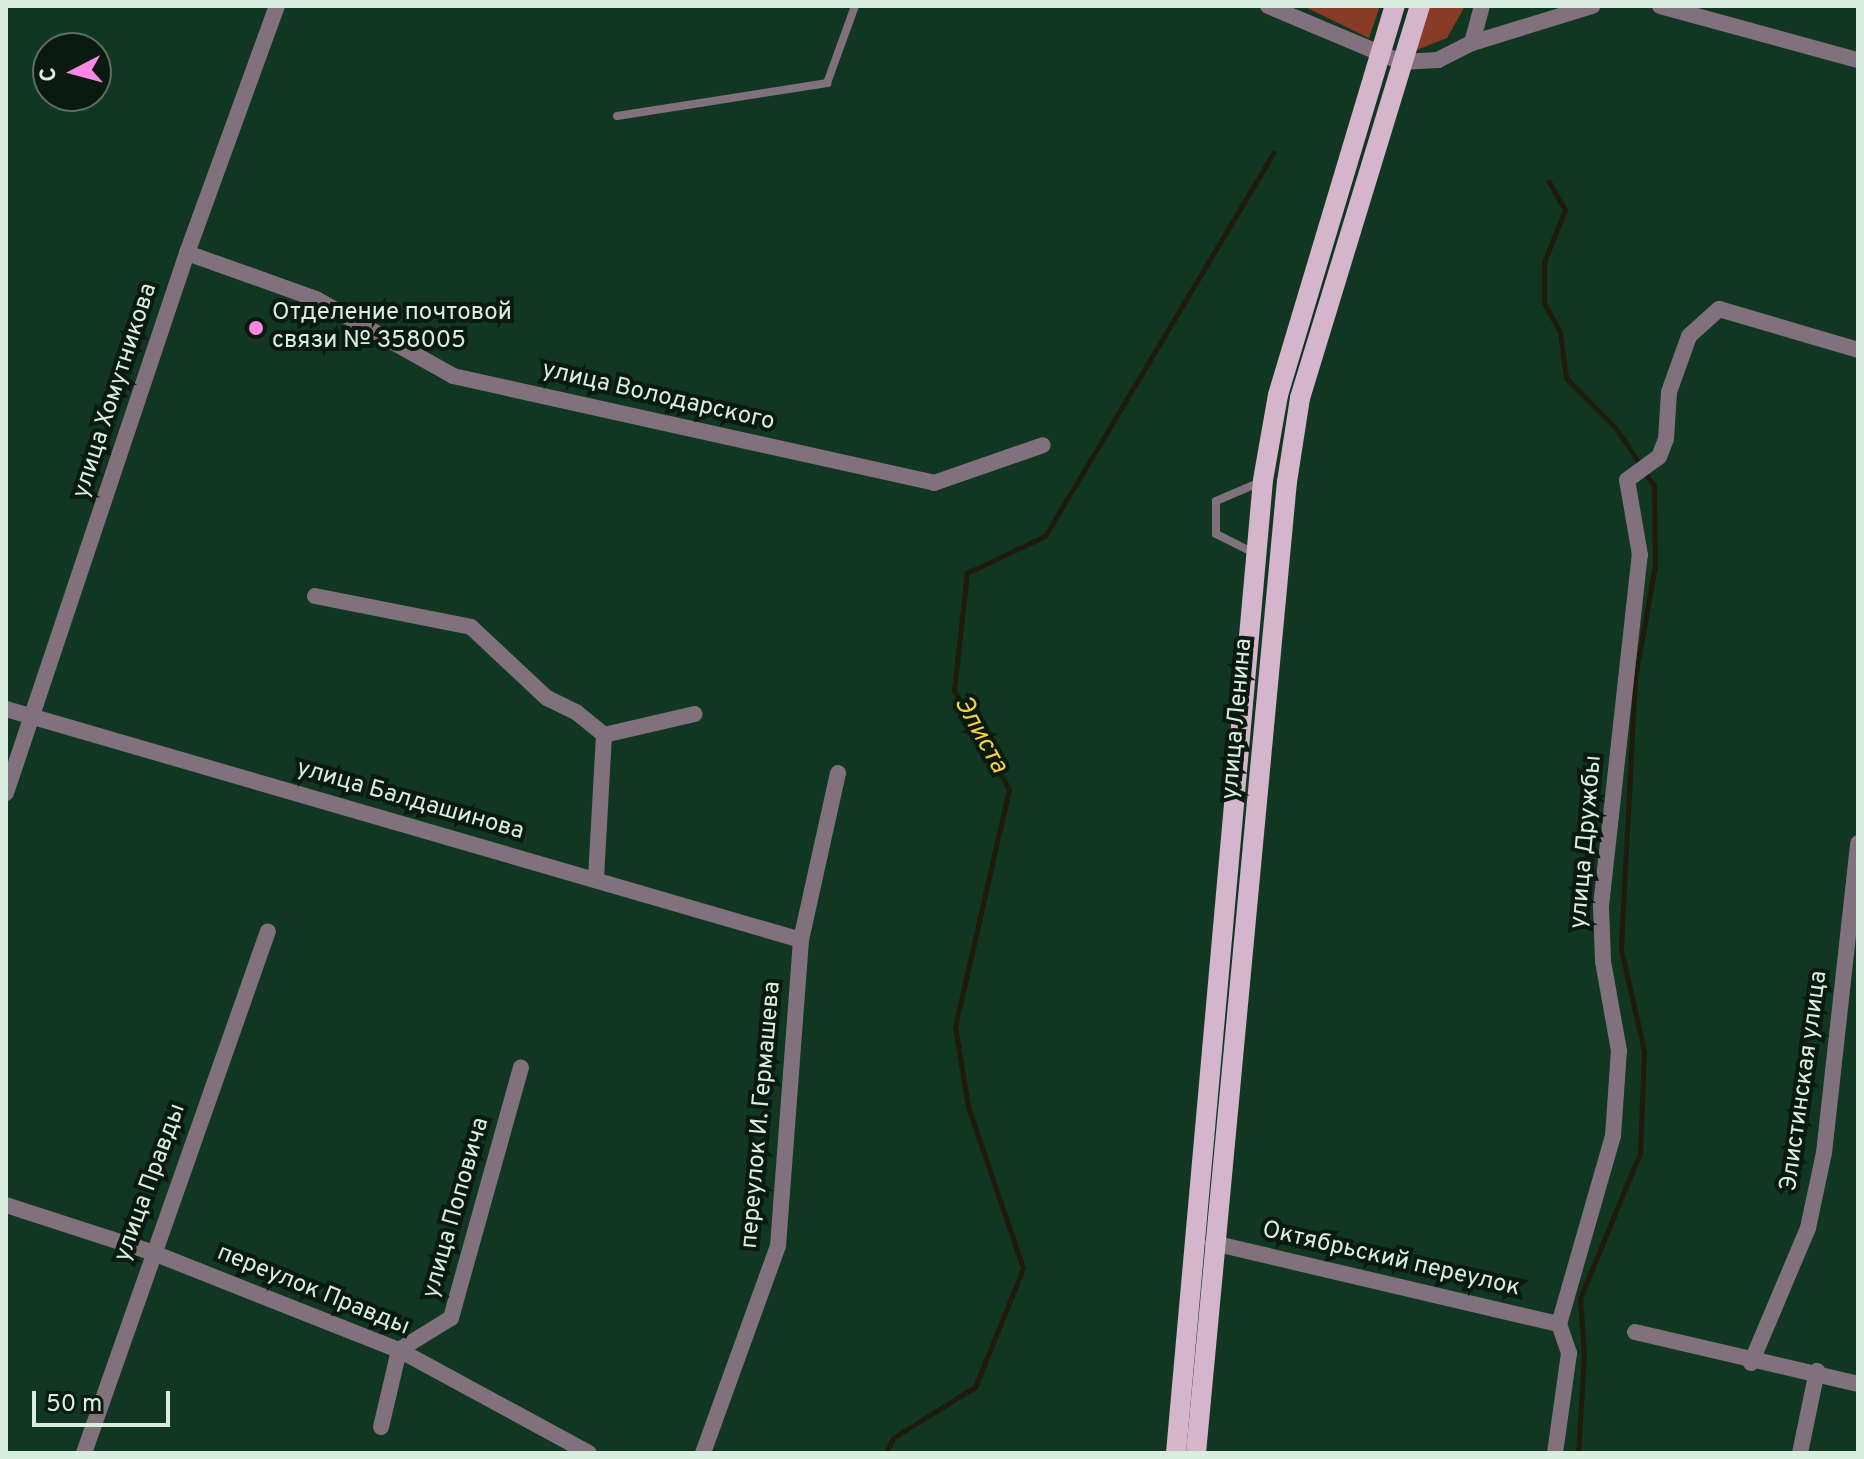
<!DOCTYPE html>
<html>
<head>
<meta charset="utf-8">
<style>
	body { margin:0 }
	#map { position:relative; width:1864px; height:1459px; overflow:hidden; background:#113621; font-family:Overpass,sans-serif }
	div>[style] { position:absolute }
	.green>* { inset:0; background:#883b27 }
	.stream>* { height:5px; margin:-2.5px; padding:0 2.5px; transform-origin:2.5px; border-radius:2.5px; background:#1f1b0c }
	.service>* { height:8px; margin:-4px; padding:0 4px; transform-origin:4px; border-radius:4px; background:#81717d }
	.minor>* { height:16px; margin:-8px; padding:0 8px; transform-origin:8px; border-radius:8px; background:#81717d }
	.tertiary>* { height:16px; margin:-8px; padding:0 8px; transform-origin:8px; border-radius:8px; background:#81717d }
	.primary>* { height:20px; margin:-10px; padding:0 10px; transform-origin:10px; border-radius:10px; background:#d5b5cc }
	.dots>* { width:22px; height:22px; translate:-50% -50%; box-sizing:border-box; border:4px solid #0a1a10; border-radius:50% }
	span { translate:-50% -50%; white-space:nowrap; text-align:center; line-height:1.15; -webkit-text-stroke:8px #0a1a10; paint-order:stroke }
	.poi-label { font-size:24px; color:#daeee0 }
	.left { translate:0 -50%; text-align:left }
	.street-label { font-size:24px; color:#daeee0 }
	.water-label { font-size:26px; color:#f5d239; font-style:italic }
	.frame { position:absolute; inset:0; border:8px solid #daeee0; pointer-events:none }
	.north { position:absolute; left:32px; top:32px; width:80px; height:80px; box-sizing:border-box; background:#0a1a10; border:2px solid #5d6f63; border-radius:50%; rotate:264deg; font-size:22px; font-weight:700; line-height:32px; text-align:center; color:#daeee0 }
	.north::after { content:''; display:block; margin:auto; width:28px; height:36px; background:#fc86e4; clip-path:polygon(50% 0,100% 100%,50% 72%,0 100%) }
	.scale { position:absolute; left:32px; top:1391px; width:138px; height:36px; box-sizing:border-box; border:4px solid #daeee0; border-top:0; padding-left:10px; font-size:24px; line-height:28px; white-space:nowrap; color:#daeee0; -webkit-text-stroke:6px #0a1a10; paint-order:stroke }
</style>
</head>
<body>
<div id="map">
	<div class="green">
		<div style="clip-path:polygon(1303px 6px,1380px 6px,1369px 38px)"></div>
		<div style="clip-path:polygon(1429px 6px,1465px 6px,1447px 38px,1414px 51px)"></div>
	</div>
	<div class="stream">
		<div style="left:1549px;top:182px;width:32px;rotate:60deg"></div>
		<div style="left:1565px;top:210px;width:56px;rotate:112deg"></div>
		<div style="left:1544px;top:262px;width:41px;rotate:90deg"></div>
		<div style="left:1544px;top:303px;width:33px;rotate:61deg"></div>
		<div style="left:1560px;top:332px;width:46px;rotate:82.6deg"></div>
		<div style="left:1566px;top:378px;width:71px;rotate:45deg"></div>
		<div style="left:1616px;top:428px;width:69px;rotate:56.8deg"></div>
		<div style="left:1654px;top:486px;width:79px;rotate:89.3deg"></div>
		<div style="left:1655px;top:565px;width:116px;rotate:100deg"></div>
		<div style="left:1635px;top:679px;width:270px;rotate:93deg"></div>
		<div style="left:1621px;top:949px;width:105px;rotate:77.3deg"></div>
		<div style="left:1644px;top:1051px;width:102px;rotate:92.2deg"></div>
		<div style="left:1640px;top:1153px;width:157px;rotate:112.5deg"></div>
		<div style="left:1580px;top:1298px;width:58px;rotate:86.1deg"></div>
		<div style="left:1584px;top:1356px;width:97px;rotate:93.5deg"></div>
		<div style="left:886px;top:1453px;width:17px;rotate:-65deg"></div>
		<div style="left:893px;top:1438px;width:97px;rotate:-31.9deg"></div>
		<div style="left:975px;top:1387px;width:128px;rotate:-68deg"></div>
		<div style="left:1023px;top:1268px;width:171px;rotate:-108.8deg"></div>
		<div style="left:968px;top:1106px;width:80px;rotate:-99.3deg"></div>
		<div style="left:955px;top:1027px;width:244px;rotate:-77.2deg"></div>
		<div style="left:1009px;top:789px;width:113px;rotate:-119.1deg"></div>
		<div style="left:954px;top:690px;width:118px;rotate:-83.7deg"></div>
		<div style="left:967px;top:573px;width:86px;rotate:-25.4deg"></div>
		<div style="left:1045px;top:536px;width:446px;rotate:-59.2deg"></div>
	</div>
	<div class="service">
		<div style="left:617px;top:116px;width:213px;rotate:-8.9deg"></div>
		<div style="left:827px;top:83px;width:82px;rotate:-70deg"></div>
		<div style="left:1254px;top:553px;width:42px;rotate:-153.4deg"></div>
		<div style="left:1216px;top:534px;width:33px;rotate:-90deg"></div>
		<div style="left:1216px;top:501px;width:51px;rotate:-23.1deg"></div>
	</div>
	<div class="minor">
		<div style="left:187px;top:253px;width:137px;rotate:19.6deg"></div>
		<div style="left:316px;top:299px;width:157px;rotate:29.3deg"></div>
		<div style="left:453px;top:376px;width:493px;rotate:12.5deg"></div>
		<div style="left:934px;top:483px;width:115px;rotate:-19.2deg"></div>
		<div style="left:315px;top:596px;width:159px;rotate:11.2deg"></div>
		<div style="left:471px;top:627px;width:104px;rotate:43.1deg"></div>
		<div style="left:547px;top:698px;width:32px;rotate:26deg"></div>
		<div style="left:576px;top:712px;width:36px;rotate:39deg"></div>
		<div style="left:604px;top:735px;width:144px;rotate:93.2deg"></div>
		<div style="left:6px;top:709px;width:828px;rotate:16.2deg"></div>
		<div style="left:604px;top:735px;width:93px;rotate:-13deg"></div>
		<div style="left:6px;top:1205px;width:152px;rotate:18deg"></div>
		<div style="left:151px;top:1252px;width:267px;rotate:21.6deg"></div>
		<div style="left:399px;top:1350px;width:216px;rotate:28.5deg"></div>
		<div style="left:1213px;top:1243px;width:355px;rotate:13.2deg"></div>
		<div style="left:1635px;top:1332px;width:229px;rotate:13.1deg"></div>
		<div style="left:1751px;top:1363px;width:147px;rotate:-67.1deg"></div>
		<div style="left:1808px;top:1228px;width:77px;rotate:-78deg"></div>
		<div style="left:1824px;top:1153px;width:312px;rotate:-83.7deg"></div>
		<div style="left:381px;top:1427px;width:79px;rotate:-76.8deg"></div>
		<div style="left:399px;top:1350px;width:61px;rotate:-31.6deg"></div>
		<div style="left:451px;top:1318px;width:260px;rotate:-74.4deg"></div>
		<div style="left:84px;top:1453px;width:553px;rotate:-70.58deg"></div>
		<div style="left:703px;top:1453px;width:220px;rotate:-70.1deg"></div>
		<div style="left:778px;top:1246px;width:307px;rotate:-85.7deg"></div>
		<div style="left:801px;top:940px;width:171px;rotate:-77.5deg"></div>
		<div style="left:1555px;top:1453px;width:101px;rotate:-82deg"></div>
		<div style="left:1569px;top:1353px;width:31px;rotate:-109deg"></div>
		<div style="left:1559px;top:1324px;width:196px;rotate:-74deg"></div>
		<div style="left:1613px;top:1136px;width:85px;rotate:-86deg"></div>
		<div style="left:1619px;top:1051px;width:91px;rotate:-100.1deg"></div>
		<div style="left:1603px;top:961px;width:55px;rotate:-92.1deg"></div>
		<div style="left:1601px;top:906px;width:353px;rotate:-83.7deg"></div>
		<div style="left:1640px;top:555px;width:76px;rotate:-99.8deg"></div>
		<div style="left:1627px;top:480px;width:39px;rotate:-36deg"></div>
		<div style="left:1659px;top:457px;width:19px;rotate:-69deg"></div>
		<div style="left:1666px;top:439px;width:47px;rotate:-86.3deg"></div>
		<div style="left:1669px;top:392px;width:59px;rotate:-70.3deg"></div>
		<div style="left:1689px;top:336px;width:40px;rotate:-42deg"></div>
		<div style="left:1719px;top:309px;width:145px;rotate:16.4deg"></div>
		<div style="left:1800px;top:1453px;width:84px;rotate:-78.3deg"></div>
	</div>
	<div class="tertiary">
		<div style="left:1268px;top:6px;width:144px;rotate:22.8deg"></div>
		<div style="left:1401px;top:62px;width:37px;rotate:-3deg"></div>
		<div style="left:1438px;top:60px;width:38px;rotate:-27deg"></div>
		<div style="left:1472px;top:43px;width:126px;rotate:-17.1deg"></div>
		<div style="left:1660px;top:6px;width:205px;rotate:15.3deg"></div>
		<div style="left:1472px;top:43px;width:38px;rotate:-75deg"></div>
		<div style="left:6px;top:793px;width:570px;rotate:-71.47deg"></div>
		<div style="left:187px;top:253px;width:263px;rotate:-70deg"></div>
	</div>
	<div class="primary">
		<div style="left:1176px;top:1453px;width:977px;rotate:-84.89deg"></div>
		<div style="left:1263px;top:480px;width:86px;rotate:-80deg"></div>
		<div style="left:1278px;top:395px;width:406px;rotate:-73.3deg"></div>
		<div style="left:1196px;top:1453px;width:975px;rotate:-84.65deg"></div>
		<div style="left:1287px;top:482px;width:85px;rotate:-81.2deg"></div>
		<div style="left:1300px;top:398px;width:410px;rotate:-73deg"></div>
	</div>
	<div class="dots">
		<div style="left:256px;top:328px;background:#fc86e4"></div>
	</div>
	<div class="poi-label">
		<span class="left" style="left:272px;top:328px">Отделение почтовой<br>связи № 358005</span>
	</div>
	<div class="street-label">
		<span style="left:116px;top:391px;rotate:-72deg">улица Хомутникова</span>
		<span style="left:658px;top:397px;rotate:13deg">улица Володарского</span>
		<span style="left:1238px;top:719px;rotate:-85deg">улица Ленина</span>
		<span style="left:410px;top:801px;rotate:16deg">улица Балдашинова</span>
		<span style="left:1587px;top:842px;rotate:-85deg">улица Дружбы</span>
		<span style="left:1805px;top:1081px;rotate:-82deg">Элистинская улица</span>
		<span style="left:762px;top:1115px;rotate:-85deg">переулок И. Гермашева</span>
		<span style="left:151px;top:1183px;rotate:-70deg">улица Правды</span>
		<span style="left:457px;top:1208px;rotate:-74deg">улица Поповича</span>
		<span style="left:1391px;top:1260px;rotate:13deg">Октябрьский переулок</span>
		<span style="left:313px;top:1291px;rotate:22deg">переулок Правды</span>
	</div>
	<div class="water-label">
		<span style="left:980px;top:735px;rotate:61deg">Элиста</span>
	</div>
	<div class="frame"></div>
	<div class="north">С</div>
	<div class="scale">50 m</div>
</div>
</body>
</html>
